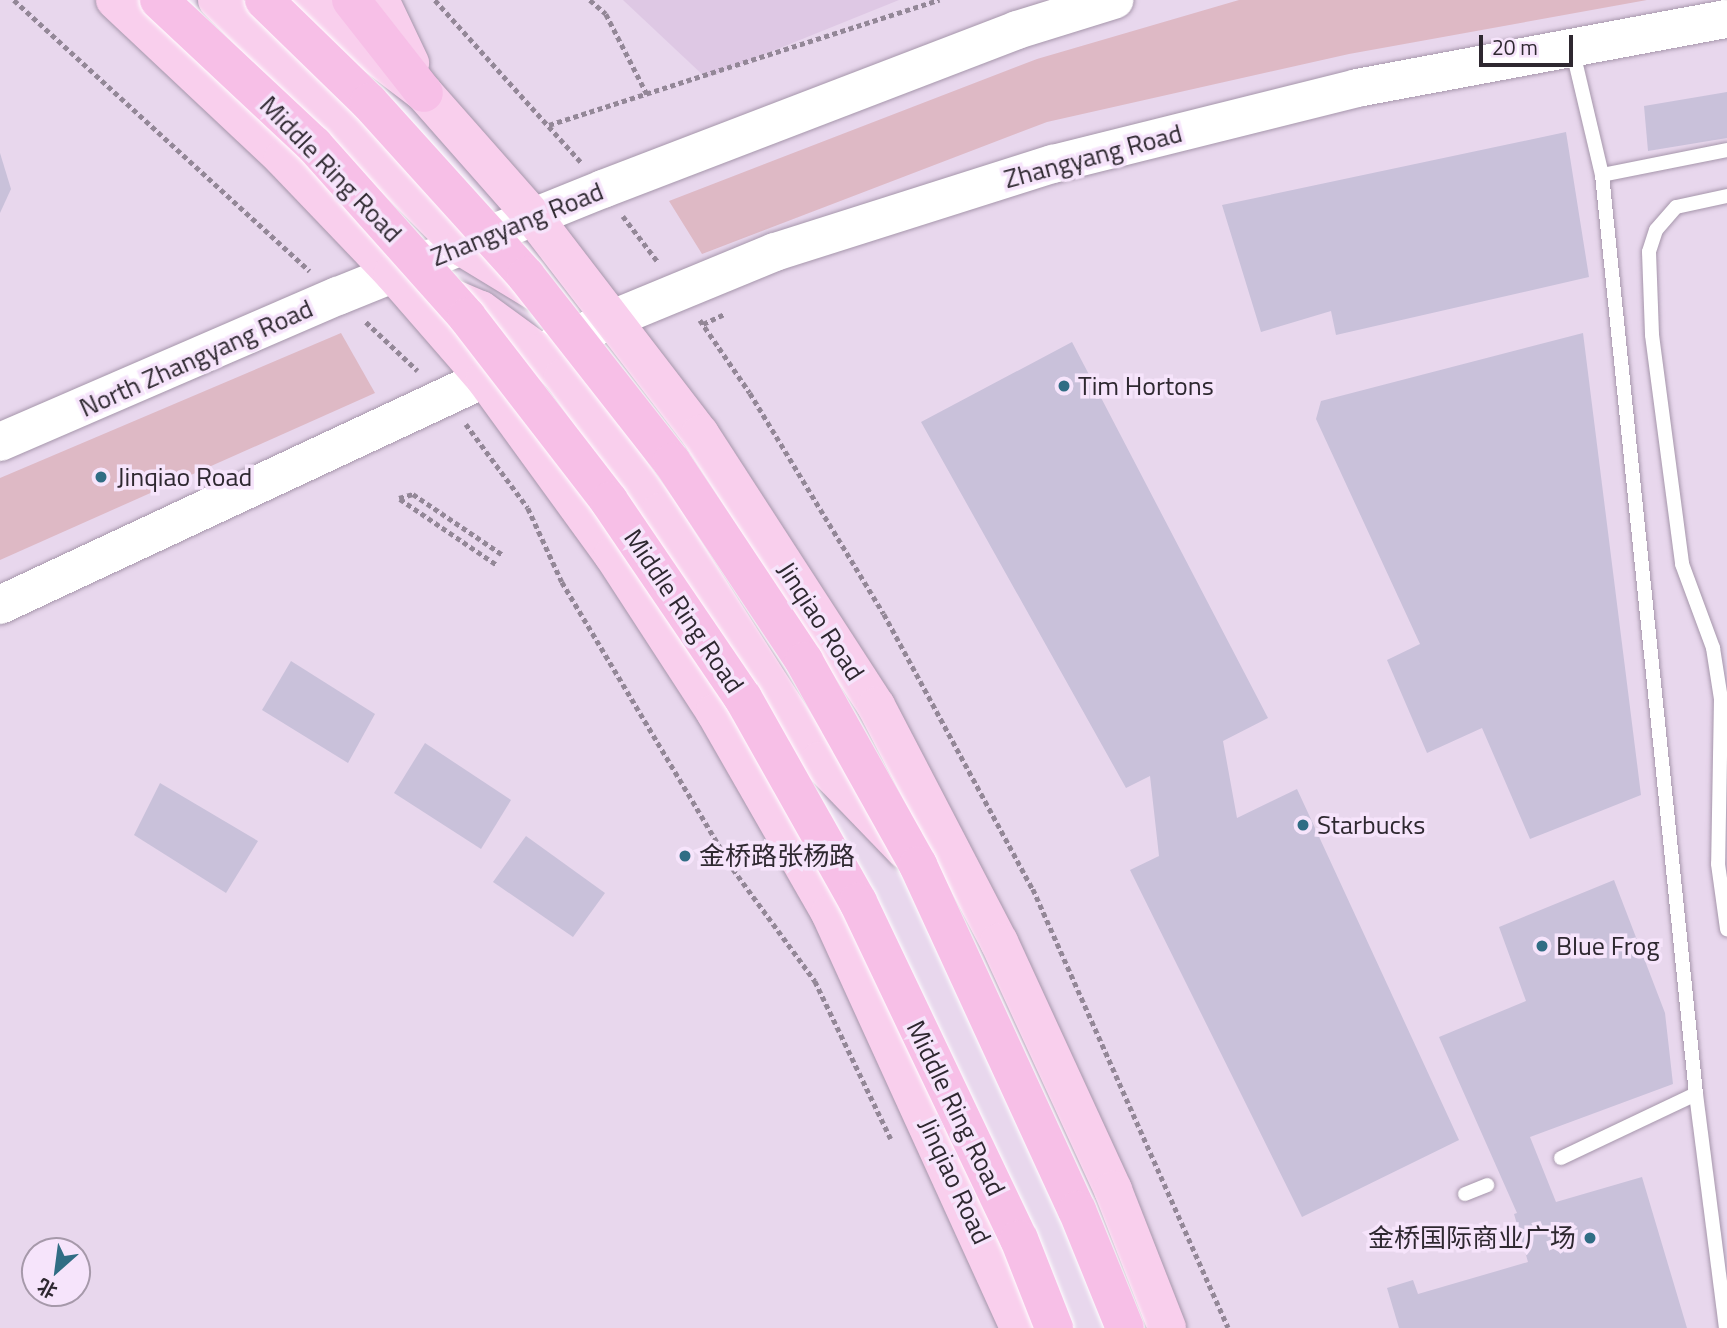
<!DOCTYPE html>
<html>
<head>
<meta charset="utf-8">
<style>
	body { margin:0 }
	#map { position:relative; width:1727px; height:1328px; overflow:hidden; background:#e8d7ed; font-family:"Titillium Web","Noto Sans SC",sans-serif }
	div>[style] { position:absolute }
	.built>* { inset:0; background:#dec8e4 }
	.green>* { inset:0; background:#deb9c5 }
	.building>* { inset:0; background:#c9c1da }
	.path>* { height:4.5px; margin-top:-2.25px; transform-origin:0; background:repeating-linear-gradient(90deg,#938797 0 5px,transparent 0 8.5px) }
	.roads { filter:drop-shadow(0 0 2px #a696ab) drop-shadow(0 0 2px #a696ab) }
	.service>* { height:14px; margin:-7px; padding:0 7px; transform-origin:7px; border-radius:7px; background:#fff }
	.secondary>* { height:38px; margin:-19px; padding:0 19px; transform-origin:19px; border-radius:19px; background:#fff }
	.primary>* { height:38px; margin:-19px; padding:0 19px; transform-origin:19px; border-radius:19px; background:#f9cfed }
	.trunk>* { height:38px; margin:-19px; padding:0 19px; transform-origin:19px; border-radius:19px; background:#f7bfe7 }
	.bridges { filter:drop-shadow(0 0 2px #fff) drop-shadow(0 0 2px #fff) }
	.trunk-bridge>* { height:38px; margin:-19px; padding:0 19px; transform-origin:19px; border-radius:19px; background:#f7bfe7 }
	.dots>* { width:19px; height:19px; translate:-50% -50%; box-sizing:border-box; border:4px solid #f6e4fb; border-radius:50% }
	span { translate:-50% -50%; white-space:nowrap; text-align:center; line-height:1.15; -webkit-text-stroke:7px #f6e4fb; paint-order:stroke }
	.street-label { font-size:26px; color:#2e2830 }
	.poi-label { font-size:26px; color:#2e2830 }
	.left { translate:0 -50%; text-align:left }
	.right { translate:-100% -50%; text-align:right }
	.north { position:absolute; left:21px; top:1237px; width:70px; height:70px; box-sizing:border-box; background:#f6e4fb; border:2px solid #a699aa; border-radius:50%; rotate:208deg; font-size:19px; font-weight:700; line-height:28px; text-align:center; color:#2e2830 }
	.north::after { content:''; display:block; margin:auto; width:24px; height:32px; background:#306d84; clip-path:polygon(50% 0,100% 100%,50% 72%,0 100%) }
	.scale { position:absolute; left:1479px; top:35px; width:94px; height:32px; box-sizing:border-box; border:4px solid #2e2830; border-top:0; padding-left:9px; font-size:21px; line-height:24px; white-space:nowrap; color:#2e2830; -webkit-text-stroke:5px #f6e4fb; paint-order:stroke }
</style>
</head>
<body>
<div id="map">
	<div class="built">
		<div style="clip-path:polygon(623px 0,899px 0,706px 78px)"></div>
	</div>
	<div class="green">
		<div style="clip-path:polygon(1239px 0,1647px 0,1349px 54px,1047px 122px,702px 254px,669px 201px,1037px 59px)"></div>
		<div style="clip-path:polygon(341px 333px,375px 393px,0 560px,0 478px)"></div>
	</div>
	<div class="building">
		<div style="clip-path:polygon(1727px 92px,1727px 138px,1648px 151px,1644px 106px)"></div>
		<div style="clip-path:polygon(1566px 132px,1589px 277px,1336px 335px,1331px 311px,1261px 332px,1222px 205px)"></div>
		<div style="clip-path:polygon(0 153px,11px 189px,0 213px)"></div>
		<div style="clip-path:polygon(1583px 333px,1641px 795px,1530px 839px,1482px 728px,1427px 753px,1387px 660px,1420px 644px,1316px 419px,1321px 401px)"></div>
		<div style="clip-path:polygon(1072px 342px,1268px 718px,1223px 741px,1237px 818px,1297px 789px,1459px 1140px,1302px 1217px,1130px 870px,1159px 856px,1150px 776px,1126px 788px,921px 422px)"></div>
		<div style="clip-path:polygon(291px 661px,375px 714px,348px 763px,262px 710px)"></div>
		<div style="clip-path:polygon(425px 743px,511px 800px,481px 849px,394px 793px)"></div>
		<div style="clip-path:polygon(160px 783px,258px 841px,226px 893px,134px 835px)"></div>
		<div style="clip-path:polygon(526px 836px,605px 893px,573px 937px,493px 882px)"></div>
		<div style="clip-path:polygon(1614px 880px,1665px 1013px,1673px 1084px,1530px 1137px,1556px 1202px,1642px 1177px,1687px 1328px,1399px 1328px,1387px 1288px,1413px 1280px,1418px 1294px,1528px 1262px,1514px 1214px,1517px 1213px,1439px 1037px,1526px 1001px,1499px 927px)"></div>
	</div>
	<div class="path">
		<div style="left:14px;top:0;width:401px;rotate:42.5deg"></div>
		<div style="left:435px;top:0;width:218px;rotate:48deg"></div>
		<div style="left:590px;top:0;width:21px;rotate:41deg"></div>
		<div style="left:606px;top:14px;width:90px;rotate:62.9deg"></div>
		<div style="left:549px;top:125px;width:410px;rotate:-17.8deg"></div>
		<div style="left:623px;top:216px;width:58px;rotate:52.7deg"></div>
		<div style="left:700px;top:320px;width:88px;rotate:55.6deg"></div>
		<div style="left:750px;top:393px;width:258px;rotate:58.8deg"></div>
		<div style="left:884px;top:614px;width:313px;rotate:61.6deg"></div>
		<div style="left:1033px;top:889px;width:480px;rotate:66deg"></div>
		<div style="left:366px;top:322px;width:71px;rotate:43.3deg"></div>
		<div style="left:703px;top:324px;width:23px;rotate:-25deg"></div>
		<div style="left:466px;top:424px;width:104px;rotate:53.6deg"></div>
		<div style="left:528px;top:508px;width:81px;rotate:65.3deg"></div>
		<div style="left:562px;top:582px;width:334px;rotate:59.2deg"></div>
		<div style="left:733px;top:869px;width:139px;rotate:53.8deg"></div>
		<div style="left:815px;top:981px;width:175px;rotate:64.3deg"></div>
		<div style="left:399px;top:498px;width:15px;rotate:-16deg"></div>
		<div style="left:413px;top:494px;width:109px;rotate:34.1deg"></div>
		<div style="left:400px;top:499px;width:117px;rotate:34.2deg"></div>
	</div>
	<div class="roads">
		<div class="service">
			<div style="left:1572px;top:48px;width:130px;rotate:76.7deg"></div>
			<div style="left:1602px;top:175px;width:924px;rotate:84.16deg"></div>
			<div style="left:1696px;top:1094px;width:236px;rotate:82.7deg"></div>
			<div style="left:1602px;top:175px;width:127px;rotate:-11.3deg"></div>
			<div style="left:1727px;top:196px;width:52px;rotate:167.8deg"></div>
			<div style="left:1676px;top:207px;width:30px;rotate:131deg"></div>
			<div style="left:1656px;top:230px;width:23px;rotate:108deg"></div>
			<div style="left:1649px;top:252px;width:83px;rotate:87.9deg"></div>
			<div style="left:1652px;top:335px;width:231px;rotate:82.5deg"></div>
			<div style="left:1682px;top:564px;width:90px;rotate:69.7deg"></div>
			<div style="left:1713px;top:648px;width:52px;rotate:81.1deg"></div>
			<div style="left:1721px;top:699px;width:165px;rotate:91deg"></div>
			<div style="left:1718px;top:864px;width:66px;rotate:82.1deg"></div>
			<div style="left:1561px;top:1158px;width:149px;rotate:-25.4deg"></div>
			<div style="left:1465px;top:1194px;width:24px;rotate:-22deg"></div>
		</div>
		<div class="secondary">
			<div style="left:0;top:442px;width:368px;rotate:-23.4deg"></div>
			<div style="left:338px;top:296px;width:286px;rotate:-22deg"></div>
			<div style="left:603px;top:189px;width:443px;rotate:-21deg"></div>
			<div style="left:1017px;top:30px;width:102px;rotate:-17.2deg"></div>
			<div style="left:0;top:605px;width:673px;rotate:-25.04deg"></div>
			<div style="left:610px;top:320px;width:178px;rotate:-22.4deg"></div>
			<div style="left:775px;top:252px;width:292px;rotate:-17.6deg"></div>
			<div style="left:1053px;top:164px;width:313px;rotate:-14deg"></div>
			<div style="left:1357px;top:88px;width:376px;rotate:-10.6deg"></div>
		</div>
		<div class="primary">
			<div style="left:115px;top:0;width:231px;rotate:43.2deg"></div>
			<div style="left:283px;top:158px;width:159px;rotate:46.3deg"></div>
			<div style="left:393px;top:273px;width:140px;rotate:49deg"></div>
			<div style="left:485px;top:379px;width:218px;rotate:54deg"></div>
			<div style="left:613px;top:555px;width:187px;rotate:57deg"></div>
			<div style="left:715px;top:712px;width:232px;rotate:60.2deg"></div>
			<div style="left:830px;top:913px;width:456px;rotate:65.5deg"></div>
			<div style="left:217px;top:0;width:348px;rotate:45.2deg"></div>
			<div style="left:462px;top:247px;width:87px;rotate:31.3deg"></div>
			<div style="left:302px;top:0;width:153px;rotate:37.3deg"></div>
			<div style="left:424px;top:93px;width:168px;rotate:48.6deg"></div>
			<div style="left:535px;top:219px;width:271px;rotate:52.5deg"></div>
			<div style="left:700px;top:434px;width:324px;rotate:57.1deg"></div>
			<div style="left:876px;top:706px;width:266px;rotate:62.5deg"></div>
			<div style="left:999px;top:942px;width:273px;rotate:65.3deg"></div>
			<div style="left:1113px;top:1190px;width:148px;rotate:68.6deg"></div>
			<div style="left:380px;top:0;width:70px;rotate:64.5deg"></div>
			<div style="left:445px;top:295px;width:39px;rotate:23deg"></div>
			<div style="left:481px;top:310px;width:73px;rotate:36.1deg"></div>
			<div style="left:540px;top:353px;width:33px;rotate:46deg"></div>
			<div style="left:563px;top:377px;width:166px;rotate:54.3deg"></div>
			<div style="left:660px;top:512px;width:295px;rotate:57.4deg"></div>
			<div style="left:819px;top:761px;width:124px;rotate:46deg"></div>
		</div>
		<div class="trunk">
			<div style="left:351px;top:0;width:118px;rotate:51.9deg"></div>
		</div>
	</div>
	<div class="bridges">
		<div class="trunk-bridge">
			<div style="left:159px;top:0;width:212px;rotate:43.1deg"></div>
			<div style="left:314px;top:145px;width:230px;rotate:48.3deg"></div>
			<div style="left:467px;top:317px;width:232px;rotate:52.3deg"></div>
			<div style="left:609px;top:501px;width:238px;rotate:55.8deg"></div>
			<div style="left:743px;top:698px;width:234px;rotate:60.6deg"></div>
			<div style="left:858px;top:902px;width:373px;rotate:64.5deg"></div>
			<div style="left:1019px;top:1239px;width:96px;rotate:68.5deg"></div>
			<div style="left:264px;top:0;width:146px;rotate:44.2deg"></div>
			<div style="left:369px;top:102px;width:234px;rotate:47.9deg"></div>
			<div style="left:526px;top:276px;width:236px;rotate:51.9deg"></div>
			<div style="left:672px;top:462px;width:239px;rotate:56.4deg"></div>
			<div style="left:804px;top:661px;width:234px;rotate:60.8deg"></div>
			<div style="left:918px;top:865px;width:380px;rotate:65.3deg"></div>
			<div style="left:1077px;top:1210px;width:127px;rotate:67.9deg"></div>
		</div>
	</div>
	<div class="dots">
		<div style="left:1064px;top:386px;background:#306d84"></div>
		<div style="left:101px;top:477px;background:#306d84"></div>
		<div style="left:1303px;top:825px;background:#306d84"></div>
		<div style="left:685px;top:856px;background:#306d84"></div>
		<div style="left:1542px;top:946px;background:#306d84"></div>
		<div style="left:1590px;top:1238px;background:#306d84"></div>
	</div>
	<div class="street-label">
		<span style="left:1093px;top:156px;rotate:-15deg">Zhangyang Road</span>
		<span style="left:331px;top:169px;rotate:46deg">Middle Ring Road</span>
		<span style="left:517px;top:224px;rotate:-22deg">Zhangyang Road</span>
		<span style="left:196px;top:358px;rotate:-24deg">North Zhangyang Road</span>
		<span style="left:684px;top:611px;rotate:56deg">Middle Ring Road</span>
		<span style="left:821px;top:621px;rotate:57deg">Jinqiao Road</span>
		<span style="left:956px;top:1108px;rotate:64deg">Middle Ring Road</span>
		<span style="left:955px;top:1181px;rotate:65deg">Jinqiao Road</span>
	</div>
	<div class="poi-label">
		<span class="left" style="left:1078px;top:386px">Tim Hortons</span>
		<span class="left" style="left:117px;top:477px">Jinqiao Road</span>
		<span class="left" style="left:1317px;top:825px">Starbucks</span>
		<span class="left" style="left:699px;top:856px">金桥路张杨路</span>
		<span class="left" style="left:1556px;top:946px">Blue Frog</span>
		<span class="right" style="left:1576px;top:1238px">金桥国际商业广场</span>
	</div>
	<div class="north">北</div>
	<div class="scale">20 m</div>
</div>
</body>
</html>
